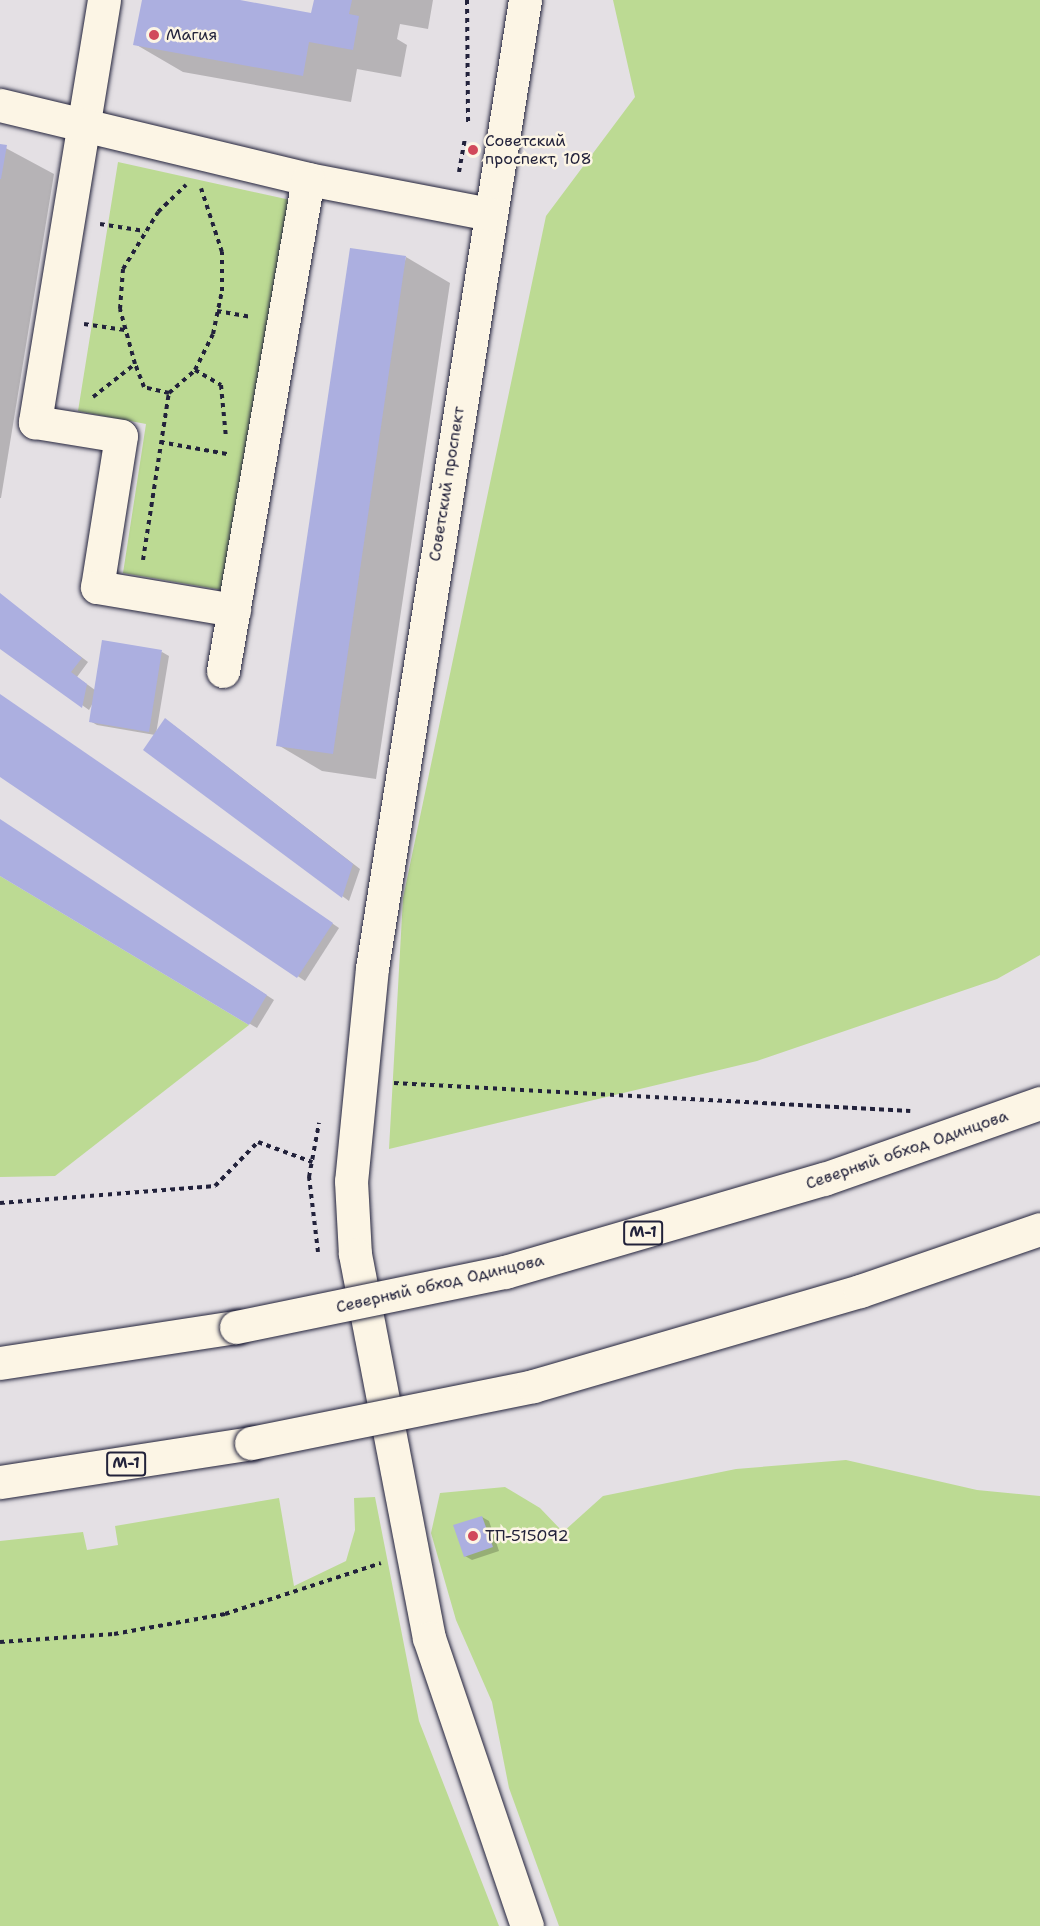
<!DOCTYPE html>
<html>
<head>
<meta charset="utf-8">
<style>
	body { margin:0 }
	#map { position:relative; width:1040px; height:1926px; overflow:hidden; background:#e4e0e4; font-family:"Shantell Sans",sans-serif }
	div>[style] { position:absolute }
	.green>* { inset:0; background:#bcda93 }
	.shadow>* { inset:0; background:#0003 }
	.building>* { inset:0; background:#acafe0 }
	.path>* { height:4px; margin-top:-2px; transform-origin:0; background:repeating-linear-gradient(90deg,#22223b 0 4.5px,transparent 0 9px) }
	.roads { filter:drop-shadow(0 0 2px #22223b) drop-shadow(0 0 2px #22223b) }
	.minor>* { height:33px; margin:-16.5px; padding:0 16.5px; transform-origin:16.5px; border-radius:16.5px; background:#fcf5e5 }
	.highway>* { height:33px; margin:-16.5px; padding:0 16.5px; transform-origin:16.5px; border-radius:16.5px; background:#fcf5e5 }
	.bridges { filter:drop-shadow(0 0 2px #22223b) drop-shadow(0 0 2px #22223b) }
	.highway-bridge>* { height:33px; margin:-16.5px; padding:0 16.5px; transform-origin:16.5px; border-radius:16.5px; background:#fcf5e5 }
	.dots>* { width:16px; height:16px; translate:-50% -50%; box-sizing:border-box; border:3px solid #fcf5e5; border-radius:50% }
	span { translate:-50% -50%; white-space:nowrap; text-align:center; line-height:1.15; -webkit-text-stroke:5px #fcf5e5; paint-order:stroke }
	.shield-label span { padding:2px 4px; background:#fcf5e5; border:2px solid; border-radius:4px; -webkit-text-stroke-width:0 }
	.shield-label { font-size:15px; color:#22223b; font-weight:700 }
	.poi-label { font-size:16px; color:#22223b }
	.left { translate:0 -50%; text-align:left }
	.street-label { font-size:16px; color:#22223b }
</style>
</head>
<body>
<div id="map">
	<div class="green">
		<div style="clip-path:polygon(613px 0,1040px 0,1040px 955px,997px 979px,757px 1061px,389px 1149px,403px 898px,546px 216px,635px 97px)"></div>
		<div style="clip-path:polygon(118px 162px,295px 201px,222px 590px,123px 573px,146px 424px,78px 411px)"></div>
		<div style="clip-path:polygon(0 876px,249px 1025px,55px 1176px,0 1177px)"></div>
		<div style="clip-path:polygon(846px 1460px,977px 1490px,1040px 1496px,1040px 1926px,559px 1926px,509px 1788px,492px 1702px,456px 1620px,431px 1533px,440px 1493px,505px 1487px,540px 1508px,563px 1532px,603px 1496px,736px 1469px)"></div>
		<div style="clip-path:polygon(375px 1497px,419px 1721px,499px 1926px,0 1926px,0 1541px,83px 1532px,87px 1550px,118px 1545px,115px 1526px,279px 1498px,294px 1586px,346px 1561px,355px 1530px,354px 1498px)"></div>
	</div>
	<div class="shadow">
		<div style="clip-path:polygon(143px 0,232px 0,312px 15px,315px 0,433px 0,428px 29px,400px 24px,397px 39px,407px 45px,401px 77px,357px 69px,351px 102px,183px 72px,135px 44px)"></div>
		<div style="clip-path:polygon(0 145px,54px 174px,1px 498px,0 498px)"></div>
		<div style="clip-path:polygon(406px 257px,450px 283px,376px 779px,322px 771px,278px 745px)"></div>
		<div style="clip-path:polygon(0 595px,88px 662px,77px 677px,95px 690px,162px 652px,169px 656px,156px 734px,172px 724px,360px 869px,349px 901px,145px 750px,155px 735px,97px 725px,90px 721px,94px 701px,89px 710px,0 647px)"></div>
		<div style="clip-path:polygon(0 695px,339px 928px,305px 981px,0 775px)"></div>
		<div style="clip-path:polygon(0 821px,274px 1000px,257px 1028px,0 874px)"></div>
		<div style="clip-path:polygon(482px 1517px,489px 1521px,499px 1551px,472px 1560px,465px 1556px)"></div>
	</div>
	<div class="building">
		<div style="clip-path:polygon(142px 0,240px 0,311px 13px,314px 0,352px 0,349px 14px,359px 16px,353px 50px,309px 42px,303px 76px,133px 45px)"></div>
		<div style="clip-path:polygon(0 144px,7px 145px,1px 179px,0 179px)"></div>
		<div style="clip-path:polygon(350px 248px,406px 256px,333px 754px,276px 746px)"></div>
		<div style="clip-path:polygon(0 593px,82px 658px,71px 672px,87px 684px,82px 708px,0 649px)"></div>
		<div style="clip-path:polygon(102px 640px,162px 650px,149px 732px,89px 722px)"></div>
		<div style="clip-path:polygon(0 694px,333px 923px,297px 978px,0 777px)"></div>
		<div style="clip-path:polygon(165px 718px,353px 864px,342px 898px,143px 750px)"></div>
		<div style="clip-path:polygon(0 819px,267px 995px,249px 1025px,0 876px)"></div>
		<div style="clip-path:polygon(482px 1516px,493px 1547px,464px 1557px,453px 1525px)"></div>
	</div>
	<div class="path">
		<div style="left:467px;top:0;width:122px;rotate:89.5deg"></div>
		<div style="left:459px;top:172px;width:35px;rotate:-80deg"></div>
		<div style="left:100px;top:224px;width:45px;rotate:9deg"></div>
		<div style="left:217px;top:311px;width:35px;rotate:10deg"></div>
		<div style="left:84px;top:324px;width:41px;rotate:8.3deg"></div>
		<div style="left:195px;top:370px;width:30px;rotate:30deg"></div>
		<div style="left:221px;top:385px;width:53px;rotate:84.6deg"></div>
		<div style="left:169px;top:393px;width:26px;rotate:-167deg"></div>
		<div style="left:144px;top:387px;width:25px;rotate:-111deg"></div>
		<div style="left:135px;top:364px;width:57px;rotate:-105.3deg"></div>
		<div style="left:120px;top:309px;width:40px;rotate:-85.7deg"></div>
		<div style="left:123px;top:269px;width:67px;rotate:-58.4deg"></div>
		<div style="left:158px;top:212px;width:39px;rotate:-44deg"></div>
		<div style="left:93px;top:397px;width:53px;rotate:-38.2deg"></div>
		<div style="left:160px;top:442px;width:68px;rotate:10.2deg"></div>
		<div style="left:143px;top:560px;width:169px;rotate:-81.2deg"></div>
		<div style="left:169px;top:393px;width:35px;rotate:-41deg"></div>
		<div style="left:195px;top:370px;width:40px;rotate:-63.4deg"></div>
		<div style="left:213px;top:334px;width:44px;rotate:-78.2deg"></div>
		<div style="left:222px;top:291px;width:39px;rotate:-90deg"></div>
		<div style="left:222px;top:252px;width:67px;rotate:-108.2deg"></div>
		<div style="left:394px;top:1083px;width:517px;rotate:3.11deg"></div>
		<div style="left:0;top:1203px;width:216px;rotate:-4.5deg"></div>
		<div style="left:215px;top:1186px;width:62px;rotate:-45.7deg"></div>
		<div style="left:258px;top:1142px;width:58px;rotate:20.3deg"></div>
		<div style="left:318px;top:1252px;width:76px;rotate:-96.8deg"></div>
		<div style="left:309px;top:1177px;width:55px;rotate:-79.5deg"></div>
		<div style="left:0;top:1642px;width:114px;rotate:-4deg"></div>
		<div style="left:114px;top:1634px;width:113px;rotate:-10.2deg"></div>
		<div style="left:225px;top:1614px;width:164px;rotate:-18.1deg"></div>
	</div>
	<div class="roads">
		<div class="minor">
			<div style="left:104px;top:0;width:428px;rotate:99.3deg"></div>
			<div style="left:35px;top:422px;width:87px;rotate:9.2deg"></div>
			<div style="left:121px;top:436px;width:153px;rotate:99deg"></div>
			<div style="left:97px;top:587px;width:139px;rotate:9.5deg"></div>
			<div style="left:525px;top:0;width:980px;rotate:98.98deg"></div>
			<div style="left:372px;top:968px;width:214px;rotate:95.6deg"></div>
			<div style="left:351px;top:1181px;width:73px;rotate:86.9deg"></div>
			<div style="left:355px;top:1254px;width:391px;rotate:79.1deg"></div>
			<div style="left:429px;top:1638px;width:304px;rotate:71.2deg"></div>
			<div style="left:0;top:105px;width:317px;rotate:13.5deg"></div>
			<div style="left:308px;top:179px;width:185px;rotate:10.9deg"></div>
			<div style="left:223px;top:671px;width:499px;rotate:-80.2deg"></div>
		</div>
		<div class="highway">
			<div style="left:0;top:1363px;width:239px;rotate:-8.7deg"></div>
			<div style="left:0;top:1482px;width:254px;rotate:-8.8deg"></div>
		</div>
	</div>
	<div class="bridges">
		<div class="highway-bridge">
			<div style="left:236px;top:1327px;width:275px;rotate:-11.6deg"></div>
			<div style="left:505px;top:1272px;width:332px;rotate:-16.3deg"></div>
			<div style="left:824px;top:1179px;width:229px;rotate:-19.4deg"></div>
			<div style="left:251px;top:1443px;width:288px;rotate:-11.4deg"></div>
			<div style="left:533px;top:1386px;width:341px;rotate:-16.2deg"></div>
			<div style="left:860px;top:1291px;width:190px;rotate:-19deg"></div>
		</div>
	</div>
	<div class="dots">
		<div style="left:154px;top:35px;background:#d1495b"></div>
		<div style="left:473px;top:150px;background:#d1495b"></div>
		<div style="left:473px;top:1536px;background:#d1495b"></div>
	</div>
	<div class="shield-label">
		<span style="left:643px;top:1233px">М-1</span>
		<span style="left:126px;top:1464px">М-1</span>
	</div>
	<div class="poi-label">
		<span class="left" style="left:166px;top:35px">Магия</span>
		<span class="left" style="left:485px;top:150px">Советский<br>проспект, 108</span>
		<span class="left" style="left:485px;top:1536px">ТП-515092</span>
	</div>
	<div class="street-label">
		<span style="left:447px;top:484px;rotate:-81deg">Советский проспект</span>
		<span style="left:907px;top:1150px;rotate:-19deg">Северный обход Одинцова</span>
		<span style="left:440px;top:1284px;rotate:-13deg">Северный обход Одинцова</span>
	</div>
</div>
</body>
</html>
